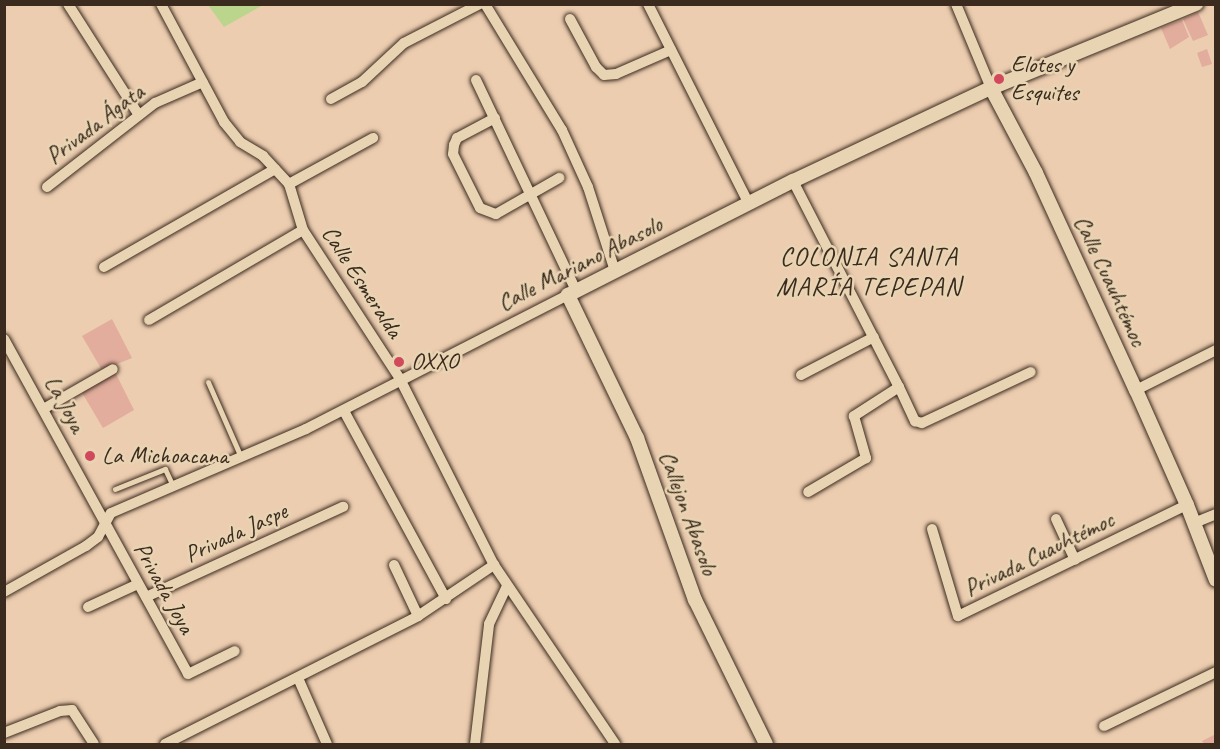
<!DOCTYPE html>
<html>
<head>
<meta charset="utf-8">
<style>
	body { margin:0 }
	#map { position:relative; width:1220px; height:749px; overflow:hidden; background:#eccdb0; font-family:Caveat,sans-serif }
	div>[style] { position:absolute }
	.green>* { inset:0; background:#bbd58c }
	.building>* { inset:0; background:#e2ad9d }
	.roads { filter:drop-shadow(0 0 2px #3b2a1e) drop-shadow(0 0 2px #3b2a1e) }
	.lane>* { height:5px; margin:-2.5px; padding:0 2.5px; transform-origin:2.5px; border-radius:2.5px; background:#e8d4b2 }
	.street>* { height:10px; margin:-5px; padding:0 5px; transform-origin:5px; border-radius:5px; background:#e8d4b2 }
	.secondary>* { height:14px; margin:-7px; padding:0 7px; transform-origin:7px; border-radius:7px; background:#e8d4b2 }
	.dots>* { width:16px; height:16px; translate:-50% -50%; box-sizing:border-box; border:3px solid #e8d4b2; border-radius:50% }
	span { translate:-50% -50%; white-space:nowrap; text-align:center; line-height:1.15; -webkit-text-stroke:5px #e8d4b2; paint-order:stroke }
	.poi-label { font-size:24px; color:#3b2a1e }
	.left { translate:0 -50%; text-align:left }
	.street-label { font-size:24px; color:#3b2a1e }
	.neighbourhood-label { font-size:26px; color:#3b2a1e; letter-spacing:1.5px }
	.frame { position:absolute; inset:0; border:6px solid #3b2a1e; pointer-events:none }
</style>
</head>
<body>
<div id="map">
	<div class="green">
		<div style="clip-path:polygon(208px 5px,263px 5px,224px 27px)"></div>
	</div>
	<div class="building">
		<div style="clip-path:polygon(1198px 12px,1208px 35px,1193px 41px,1183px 19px)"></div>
		<div style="clip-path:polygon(1182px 20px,1189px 37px,1170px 49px,1161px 28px)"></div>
		<div style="clip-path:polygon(1207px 49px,1212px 64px,1202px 67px,1197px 53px)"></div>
		<div style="clip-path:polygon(112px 319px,132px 358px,102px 370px,82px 336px)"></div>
		<div style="clip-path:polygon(115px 372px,134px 410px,103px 428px,81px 391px)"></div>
		<div style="clip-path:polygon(1216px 734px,1216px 744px,1204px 744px,1202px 741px)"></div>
	</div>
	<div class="roads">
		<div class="lane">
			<div style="left:208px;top:382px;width:82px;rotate:66.3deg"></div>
			<div style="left:115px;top:489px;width:54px;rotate:-21.8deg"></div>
			<div style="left:165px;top:469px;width:19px;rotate:65deg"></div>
		</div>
		<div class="street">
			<div style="left:68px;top:4px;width:130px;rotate:57.5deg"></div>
			<div style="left:161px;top:4px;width:134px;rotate:61.9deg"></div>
			<div style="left:224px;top:122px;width:26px;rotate:51deg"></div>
			<div style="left:240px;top:142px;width:27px;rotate:31deg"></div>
			<div style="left:263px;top:156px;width:38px;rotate:47deg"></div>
			<div style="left:289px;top:184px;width:48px;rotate:73.1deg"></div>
			<div style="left:303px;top:230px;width:178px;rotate:56.9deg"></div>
			<div style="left:400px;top:379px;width:208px;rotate:63.2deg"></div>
			<div style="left:494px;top:565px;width:216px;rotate:55.9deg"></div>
			<div style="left:485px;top:4px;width:148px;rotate:58.6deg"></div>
			<div style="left:562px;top:130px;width:63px;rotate:65.5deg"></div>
			<div style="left:588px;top:187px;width:88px;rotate:72.2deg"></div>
			<div style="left:648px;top:4px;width:224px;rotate:63.2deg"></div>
			<div style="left:956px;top:4px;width:91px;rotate:67.4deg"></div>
			<div style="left:570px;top:19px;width:55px;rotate:61.6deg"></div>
			<div style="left:596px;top:67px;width:11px;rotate:45deg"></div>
			<div style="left:604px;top:75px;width:12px;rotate:-5deg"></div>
			<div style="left:616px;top:74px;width:60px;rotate:-23.6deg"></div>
			<div style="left:476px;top:80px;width:233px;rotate:64.6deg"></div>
			<div style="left:331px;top:99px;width:35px;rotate:-29deg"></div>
			<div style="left:362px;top:82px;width:57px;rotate:-42.9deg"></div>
			<div style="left:404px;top:43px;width:85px;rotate:-27.2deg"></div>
			<div style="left:495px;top:118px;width:43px;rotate:152.2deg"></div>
			<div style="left:457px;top:138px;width:8px;rotate:113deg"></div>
			<div style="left:454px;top:145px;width:9px;rotate:96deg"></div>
			<div style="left:453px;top:154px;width:60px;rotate:63.4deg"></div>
			<div style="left:480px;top:208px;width:17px;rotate:21deg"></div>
			<div style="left:496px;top:214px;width:73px;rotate:-29.7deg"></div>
			<div style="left:793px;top:181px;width:232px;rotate:62.8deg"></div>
			<div style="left:899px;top:387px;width:54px;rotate:147.2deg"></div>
			<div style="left:854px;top:416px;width:44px;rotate:74.1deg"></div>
			<div style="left:866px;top:458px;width:67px;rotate:149.6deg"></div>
			<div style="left:289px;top:184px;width:96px;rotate:-28.7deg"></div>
			<div style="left:47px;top:187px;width:137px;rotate:-37.9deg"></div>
			<div style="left:155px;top:103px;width:52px;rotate:-23.6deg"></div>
			<div style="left:104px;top:267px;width:197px;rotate:-29.8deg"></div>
			<div style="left:149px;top:320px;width:178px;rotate:-30.3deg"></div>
			<div style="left:4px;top:339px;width:382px;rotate:61.2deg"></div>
			<div style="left:188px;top:674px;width:52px;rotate:-26.1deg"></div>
			<div style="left:801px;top:375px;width:82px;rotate:-27.5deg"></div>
			<div style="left:899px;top:387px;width:38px;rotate:65deg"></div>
			<div style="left:915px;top:421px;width:7px;rotate:16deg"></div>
			<div style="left:922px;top:423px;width:120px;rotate:-25.1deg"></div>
			<div style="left:1136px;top:390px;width:89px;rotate:-26.6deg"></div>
			<div style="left:45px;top:408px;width:78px;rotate:-29.8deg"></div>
			<div style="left:344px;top:411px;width:214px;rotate:61.5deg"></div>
			<div style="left:1056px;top:519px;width:45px;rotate:65.1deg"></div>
			<div style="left:1194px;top:523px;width:24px;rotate:-22deg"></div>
			<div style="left:932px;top:529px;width:91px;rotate:73.4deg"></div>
			<div style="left:958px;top:616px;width:254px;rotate:-25.9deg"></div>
			<div style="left:394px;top:565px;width:56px;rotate:64.8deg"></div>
			<div style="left:4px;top:592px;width:94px;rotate:-29.3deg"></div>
			<div style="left:86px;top:546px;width:15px;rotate:-37deg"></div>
			<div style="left:98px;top:537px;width:27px;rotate:-62deg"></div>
			<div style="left:111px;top:513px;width:212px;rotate:-23.3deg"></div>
			<div style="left:306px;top:429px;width:294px;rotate:-27.1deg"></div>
			<div style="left:146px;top:597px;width:217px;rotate:-24.6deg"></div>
			<div style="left:88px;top:607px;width:55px;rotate:-24.7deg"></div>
			<div style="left:298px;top:678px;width:72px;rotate:66.3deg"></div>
			<div style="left:1104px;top:726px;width:124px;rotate:-25.7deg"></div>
			<div style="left:4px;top:733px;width:60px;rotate:-21.4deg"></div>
			<div style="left:60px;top:711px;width:12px;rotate:-5deg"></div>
			<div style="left:72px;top:710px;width:40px;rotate:57.1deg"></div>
			<div style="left:165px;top:744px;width:284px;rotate:-26.8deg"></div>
			<div style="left:418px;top:616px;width:92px;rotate:-33.9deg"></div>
			<div style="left:475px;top:744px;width:121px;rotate:-83.3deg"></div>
			<div style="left:489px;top:624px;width:42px;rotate:-64.7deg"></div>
		</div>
		<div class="secondary">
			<div style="left:991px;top:88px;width:96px;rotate:62.1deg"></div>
			<div style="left:1036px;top:173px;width:239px;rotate:65.3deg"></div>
			<div style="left:1136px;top:390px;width:126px;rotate:66.1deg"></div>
			<div style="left:1187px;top:505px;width:80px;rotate:68.9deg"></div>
			<div style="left:766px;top:744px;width:161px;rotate:-116.2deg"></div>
			<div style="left:695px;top:600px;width:172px;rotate:-109.7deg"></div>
			<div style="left:637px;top:438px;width:159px;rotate:-115.8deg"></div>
			<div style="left:568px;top:295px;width:252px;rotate:-26.9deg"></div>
			<div style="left:793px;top:181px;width:219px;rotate:-25.2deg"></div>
			<div style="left:991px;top:88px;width:222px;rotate:-22.3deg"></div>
		</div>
	</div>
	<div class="dots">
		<div style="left:999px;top:79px;background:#d1495b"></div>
		<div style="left:399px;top:362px;background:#d1495b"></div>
		<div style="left:90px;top:456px;background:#d1495b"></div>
	</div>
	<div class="poi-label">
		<span class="left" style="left:1011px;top:79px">Elotes y<br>Esquites</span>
		<span class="left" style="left:411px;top:362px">OXXO</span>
		<span class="left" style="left:102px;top:456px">La Michoacana</span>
	</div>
	<div class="street-label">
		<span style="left:95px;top:124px;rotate:-37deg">Privada Ágata</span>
		<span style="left:580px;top:264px;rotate:-27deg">Calle Mariano Abasolo</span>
		<span style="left:1110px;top:281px;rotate:65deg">Calle Cuauhtémoc</span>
		<span style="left:362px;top:282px;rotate:57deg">Calle Esmeralda</span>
		<span style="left:65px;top:404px;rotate:61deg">La Joya</span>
		<span style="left:688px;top:513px;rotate:70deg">Callejon Abasolo</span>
		<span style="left:236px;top:533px;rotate:-25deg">Privada Jaspe</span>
		<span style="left:1039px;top:554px;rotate:-26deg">Privada Cuauhtémoc</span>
		<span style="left:164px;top:588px;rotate:61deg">Privada Joya</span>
	</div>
	<div class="neighbourhood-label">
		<span style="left:869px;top:272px">COLONIA SANTA<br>MARÍA TEPEPAN</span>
	</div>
	<div class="frame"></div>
</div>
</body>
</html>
